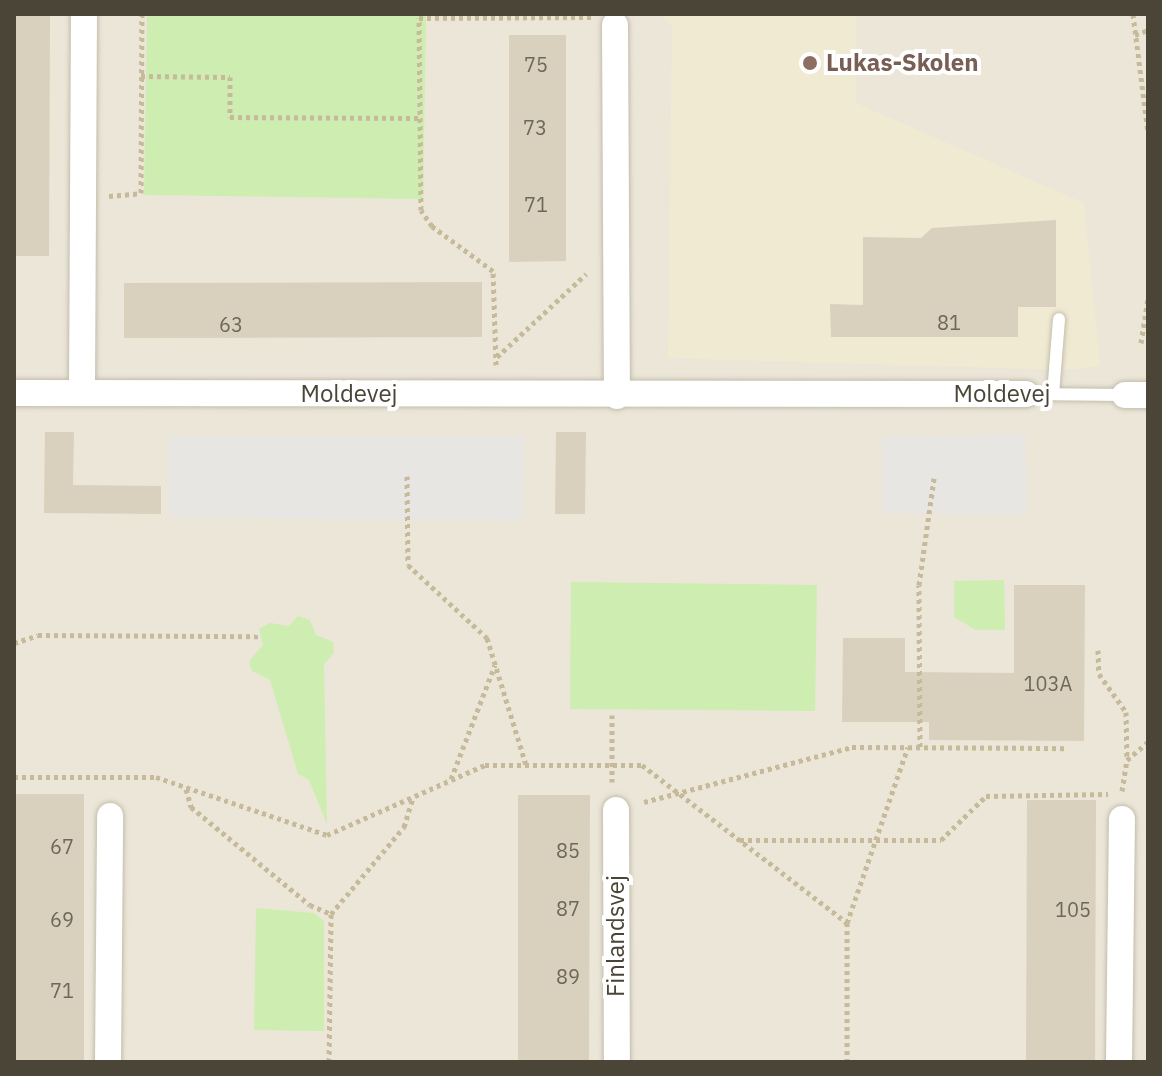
<!DOCTYPE html>
<html>
<head>
<meta charset="utf-8">
<style>
	body { margin:0 }
	#map { position:relative; width:1162px; height:1076px; overflow:hidden; background:#f6f3ea; font-family:"IBM Plex Sans",sans-serif }
	div>[style] { position:absolute }
	.residential>* { inset:0; background:#ebe6d8 }
	.education>* { inset:0; background:#f0ead3 }
	.green>* { inset:0; background:#cdeeb0 }
	.parking>* { inset:0; background:#e8e6e2 }
	.building>* { inset:0; background:#d9d1be }
	.path>* { height:5px; margin-top:-2.5px; transform-origin:0; background:repeating-linear-gradient(90deg,#c6ba9b 0 4px,transparent 0 8px) }
	.roads { filter:drop-shadow(0 0 2px #c3bdab) drop-shadow(0 0 2px #c3bdab) }
	.service>* { height:12px; margin:-6px; padding:0 6px; transform-origin:6px; border-radius:6px; background:#fff }
	.minor>* { height:26px; margin:-13px; padding:0 13px; transform-origin:13px; border-radius:13px; background:#fff }
	.dots>* { width:22px; height:22px; translate:-50% -50%; box-sizing:border-box; border:4px solid #fff; border-radius:50% }
	span { translate:-50% -50%; white-space:nowrap; text-align:center; line-height:1.15; -webkit-text-stroke:8px #fff; paint-order:stroke }
	.number-label { font-size:20px; color:#6e6859 }
	.number-label span { -webkit-text-stroke-width:0 }
	.education-label { font-size:24px; color:#785e54; font-weight:700 }
	.left { translate:0 -50%; text-align:left }
	.street-label { font-size:24px; color:#4b4537 }
	.frame { position:absolute; inset:0; border:16px solid #4b4537; pointer-events:none }
</style>
</head>
<body>
<div id="map">
	<div class="residential">
		<div style="clip-path:polygon(14px 14px,1148px 14px,1148px 1062px,14px 1062px)"></div>
	</div>
	<div class="education">
		<div style="clip-path:polygon(659px 14px,856px 14px,856px 103px,1084px 203px,1100px 366px,1068px 370px,668px 358px,672px 25px)"></div>
	</div>
	<div class="green">
		<div style="clip-path:polygon(147px 14px,426px 14px,423px 199px,144px 195px)"></div>
		<div style="clip-path:polygon(1004px 580px,1005px 630px,976px 630px,954px 617px,954px 581px)"></div>
		<div style="clip-path:polygon(571px 582px,817px 585px,815px 711px,570px 709px)"></div>
		<div style="clip-path:polygon(298px 616px,310px 620px,316px 635px,333px 642px,334px 653px,324px 664px,327px 824px,309px 780px,298px 774px,270px 680px,252px 671px,249px 661px,263px 645px,259px 629px,270px 623px,289px 626px)"></div>
		<div style="clip-path:polygon(256px 908px,314px 913px,324px 921px,324px 1031px,254px 1030px)"></div>
	</div>
	<div class="parking">
		<div style="clip-path:polygon(1025px 434px,1027px 515px,882px 513px,882px 437px)"></div>
		<div style="clip-path:polygon(168px 436px,524px 436px,522px 521px,169px 517px)"></div>
	</div>
	<div class="building">
		<div style="clip-path:polygon(14px 14px,50px 14px,49px 256px,14px 256px)"></div>
		<div style="clip-path:polygon(509px 35px,566px 35px,566px 261px,509px 262px)"></div>
		<div style="clip-path:polygon(1056px 220px,1056px 307px,1018px 307px,1018px 337px,831px 337px,830px 304px,863px 305px,863px 237px,921px 238px,932px 228px)"></div>
		<div style="clip-path:polygon(482px 282px,482px 337px,124px 338px,124px 283px)"></div>
		<div style="clip-path:polygon(45px 432px,74px 432px,73px 485px,161px 486px,161px 514px,44px 513px)"></div>
		<div style="clip-path:polygon(556px 432px,586px 432px,585px 514px,555px 514px)"></div>
		<div style="clip-path:polygon(1014px 585px,1085px 585px,1084px 741px,929px 740px,929px 722px,842px 722px,843px 638px,905px 638px,905px 672px,1014px 673px)"></div>
		<div style="clip-path:polygon(14px 794px,84px 794px,84px 1062px,14px 1062px)"></div>
		<div style="clip-path:polygon(518px 795px,590px 795px,589px 1062px,518px 1062px)"></div>
		<div style="clip-path:polygon(1027px 800px,1096px 800px,1095px 1062px,1026px 1062px)"></div>
	</div>
	<div class="path">
		<div style="left:1133px;top:14px;width:120px;rotate:82.8deg"></div>
		<div style="left:1135px;top:35px;width:14px;rotate:-21deg"></div>
		<div style="left:141px;top:76px;width:89px;rotate:0.6deg"></div>
		<div style="left:230px;top:77px;width:40px;rotate:90deg"></div>
		<div style="left:230px;top:117px;width:188px;rotate:0.3deg"></div>
		<div style="left:109px;top:196px;width:32px;rotate:-5deg"></div>
		<div style="left:141px;top:193px;width:179px;rotate:-89.7deg"></div>
		<div style="left:1141px;top:343px;width:46px;rotate:-81.2deg"></div>
		<div style="left:497px;top:357px;width:122px;rotate:-43deg"></div>
		<div style="left:496px;top:365px;width:94px;rotate:-91.8deg"></div>
		<div style="left:493px;top:271px;width:76px;rotate:-143.6deg"></div>
		<div style="left:432px;top:226px;width:19px;rotate:-125deg"></div>
		<div style="left:421px;top:210px;width:192px;rotate:-90.6deg"></div>
		<div style="left:419px;top:18px;width:172px;rotate:-0.3deg"></div>
		<div style="left:407px;top:476px;width:89px;rotate:89.4deg"></div>
		<div style="left:408px;top:565px;width:108px;rotate:42.7deg"></div>
		<div style="left:487px;top:638px;width:133px;rotate:72.9deg"></div>
		<div style="left:14px;top:643px;width:25px;rotate:-18deg"></div>
		<div style="left:38px;top:635px;width:223px;rotate:0.3deg"></div>
		<div style="left:1098px;top:650px;width:24px;rotate:88deg"></div>
		<div style="left:1099px;top:674px;width:47px;rotate:54.6deg"></div>
		<div style="left:1126px;top:712px;width:48px;rotate:88.8deg"></div>
		<div style="left:612px;top:715px;width:67px;rotate:90deg"></div>
		<div style="left:920px;top:747px;width:162px;rotate:-90.4deg"></div>
		<div style="left:919px;top:585px;width:108px;rotate:-82deg"></div>
		<div style="left:14px;top:777px;width:142px"></div>
		<div style="left:156px;top:777px;width:181px;rotate:18.7deg"></div>
		<div style="left:327px;top:835px;width:173px;rotate:-23.9deg"></div>
		<div style="left:485px;top:765px;width:157px"></div>
		<div style="left:642px;top:765px;width:259px;rotate:37.6deg"></div>
		<div style="left:451px;top:779px;width:122px;rotate:-68.9deg"></div>
		<div style="left:186px;top:789px;width:19px;rotate:74deg"></div>
		<div style="left:191px;top:807px;width:154px;rotate:39.5deg"></div>
		<div style="left:310px;top:905px;width:23px;rotate:23deg"></div>
		<div style="left:1122px;top:791px;width:31px;rotate:-81deg"></div>
		<div style="left:1127px;top:760px;width:28px;rotate:-41deg"></div>
		<div style="left:644px;top:802px;width:215px;rotate:-14.8deg"></div>
		<div style="left:852px;top:747px;width:215px;rotate:0.3deg"></div>
		<div style="left:740px;top:840px;width:201px"></div>
		<div style="left:941px;top:840px;width:63px;rotate:-44.4deg"></div>
		<div style="left:986px;top:796px;width:122px;rotate:-0.9deg"></div>
		<div style="left:329px;top:1062px;width:148px;rotate:-89.2deg"></div>
		<div style="left:331px;top:914px;width:114px;rotate:-50deg"></div>
		<div style="left:404px;top:827px;width:30px;rotate:-73deg"></div>
		<div style="left:847px;top:1062px;width:139px;rotate:-90deg"></div>
		<div style="left:847px;top:923px;width:186px;rotate:-70.9deg"></div>
	</div>
	<div class="roads">
		<div class="service">
			<div style="left:1026px;top:394px;width:99px;rotate:0.6deg"></div>
			<div style="left:1053px;top:394px;width:75px;rotate:-85.4deg"></div>
		</div>
		<div class="minor">
			<div style="left:615px;top:25px;width:371px;rotate:89.7deg"></div>
			<div style="left:14px;top:393px;width:1012px;rotate:0.06deg"></div>
			<div style="left:82px;top:393px;width:379px;rotate:-89.7deg"></div>
			<div style="left:1125px;top:395px;width:23px"></div>
			<div style="left:616px;top:810px;width:252px;rotate:89.8deg"></div>
			<div style="left:108px;top:1062px;width:246px;rotate:-89.5deg"></div>
			<div style="left:1119px;top:1062px;width:243px;rotate:-89.3deg"></div>
		</div>
	</div>
	<div class="dots">
		<div style="left:810px;top:63px;background:#8d6e63"></div>
	</div>
	<div class="number-label">
		<span style="left:536px;top:64px">75</span>
		<span style="left:535px;top:127px">73</span>
		<span style="left:536px;top:204px">71</span>
		<span style="left:949px;top:322px">81</span>
		<span style="left:231px;top:324px">63</span>
		<span style="left:1048px;top:683px">103A</span>
		<span style="left:62px;top:846px">67</span>
		<span style="left:568px;top:850px">85</span>
		<span style="left:568px;top:908px">87</span>
		<span style="left:1073px;top:909px">105</span>
		<span style="left:62px;top:919px">69</span>
		<span style="left:568px;top:976px">89</span>
		<span style="left:62px;top:990px">71</span>
	</div>
	<div class="education-label">
		<span class="left" style="left:826px;top:63px">Lukas-Skolen</span>
	</div>
	<div class="street-label">
		<span style="left:349px;top:394px">Moldevej</span>
		<span style="left:1002px;top:394px">Moldevej</span>
		<span style="left:616px;top:936px;rotate:-90deg">Finlandsvej</span>
	</div>
	<div class="frame"></div>
</div>
</body>
</html>
